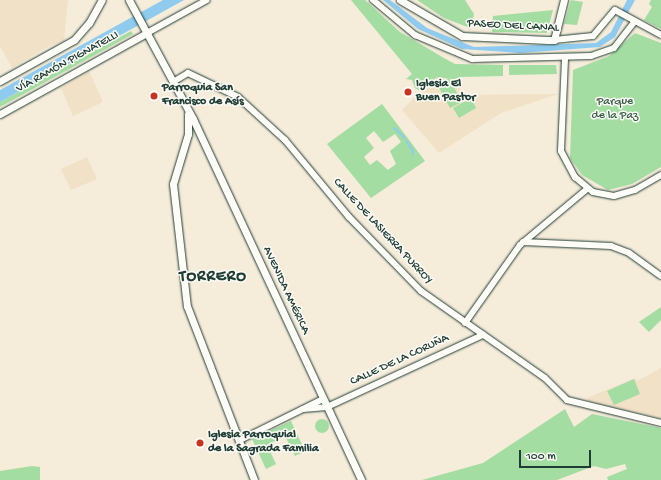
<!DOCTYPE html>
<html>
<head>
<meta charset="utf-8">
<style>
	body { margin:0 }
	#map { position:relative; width:661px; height:480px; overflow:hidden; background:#f6ecda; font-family:"Gochi Hand",sans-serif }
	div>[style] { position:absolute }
	.built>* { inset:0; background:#f1e1c6 }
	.green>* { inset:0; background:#a3dda2 }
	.round { border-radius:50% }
	.water>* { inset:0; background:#8fcbef }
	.stream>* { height:1.5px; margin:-0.75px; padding:0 0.75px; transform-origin:0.75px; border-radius:0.75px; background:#8fcbef }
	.roads { filter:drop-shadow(0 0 1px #1f3d34) drop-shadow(0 0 1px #1f3d34) }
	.tertiary>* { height:6px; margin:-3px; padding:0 3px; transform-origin:3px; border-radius:3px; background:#fdfcf7 }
	.secondary>* { height:7px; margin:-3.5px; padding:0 3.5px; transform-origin:3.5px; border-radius:3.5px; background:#fdfcf7 }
	.primary>* { height:7px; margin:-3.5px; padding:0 3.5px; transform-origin:3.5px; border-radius:3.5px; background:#fdfcf7 }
	.dots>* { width:11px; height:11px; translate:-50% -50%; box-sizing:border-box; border:2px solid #fdfcf7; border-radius:50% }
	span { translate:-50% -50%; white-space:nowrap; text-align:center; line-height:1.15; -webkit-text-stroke:3px #fdfcf7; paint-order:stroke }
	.street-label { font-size:12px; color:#1f3d34 }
	.poi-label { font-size:12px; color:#1f3d34; font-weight:700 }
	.left { translate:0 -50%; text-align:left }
	.park-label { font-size:12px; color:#395d4a }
	.district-label { font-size:16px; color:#1f3d34; font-weight:700; letter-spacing:1px }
	.scale { position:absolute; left:519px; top:450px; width:72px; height:18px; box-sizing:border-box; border:2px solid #1f3d34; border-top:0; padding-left:5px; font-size:12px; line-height:14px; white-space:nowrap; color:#1f3d34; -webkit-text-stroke:3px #fdfcf7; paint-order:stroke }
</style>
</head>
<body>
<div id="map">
	<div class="built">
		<div style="clip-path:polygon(0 0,68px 0,64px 41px,49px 46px,12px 68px,0 46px)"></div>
		<div style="clip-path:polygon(421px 67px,460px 77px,460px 95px,558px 94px,501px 113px,439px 153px,402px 110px,421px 91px,415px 88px,412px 80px,406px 79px)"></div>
		<div style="clip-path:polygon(89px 71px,103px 102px,73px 116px,61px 88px)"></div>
		<div style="clip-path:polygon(87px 157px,97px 179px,71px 190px,61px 169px)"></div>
		<div style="clip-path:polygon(661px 368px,661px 418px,589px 402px,587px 398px,635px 378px,637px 381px)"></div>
	</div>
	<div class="green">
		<div style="clip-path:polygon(351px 0,365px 0,400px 32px,444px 58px,455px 64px,503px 65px,503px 76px,460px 77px,460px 80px,437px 77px,421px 91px,415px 88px,412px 80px,406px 79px,412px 74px)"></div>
		<div style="clip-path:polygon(417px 0,465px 0,474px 14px,470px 28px,444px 18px)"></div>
		<div style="clip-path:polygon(571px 0,583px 2px,577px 25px,564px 24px)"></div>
		<div style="clip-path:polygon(651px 0,661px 0,661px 29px,644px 20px,652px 7px,649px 4px)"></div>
		<div style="clip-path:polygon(553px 10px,547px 33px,492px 32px,493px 16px)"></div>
		<div style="clip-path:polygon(131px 31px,133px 34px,0 107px,0 102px)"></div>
		<div style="clip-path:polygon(635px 33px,661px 43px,661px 167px,632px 184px,608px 190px,582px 175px,570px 158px,573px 70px,609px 56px)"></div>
		<div style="clip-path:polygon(509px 65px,556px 65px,557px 74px,509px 75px)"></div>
		<div style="clip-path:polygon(449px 78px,462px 102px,450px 108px,437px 84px)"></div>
		<div style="clip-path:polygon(471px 98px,476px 108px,459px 118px,453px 108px)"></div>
		<div style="clip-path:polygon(evenodd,382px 104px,425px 161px,371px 198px,327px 144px,382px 104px,374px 131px,383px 142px,395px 134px,401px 142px,390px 151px,396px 164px,388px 170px,377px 160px,370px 165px,364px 157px,374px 148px,366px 138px,374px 131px)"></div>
		<div style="clip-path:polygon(661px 307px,661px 320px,649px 332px,639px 322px)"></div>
		<div style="clip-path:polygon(634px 379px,640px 394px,614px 405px,607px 391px)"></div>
		<div style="clip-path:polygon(565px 409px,574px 427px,592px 414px,661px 428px,661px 480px,608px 480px,607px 477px,627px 469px,625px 464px,606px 469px,594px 466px,557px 480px,422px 480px,483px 463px)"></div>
		<div class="round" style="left:315px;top:419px;width:14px;height:14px"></div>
		<div style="clip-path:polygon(291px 421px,305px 451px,295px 456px,285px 436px,267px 445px,276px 464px,266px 469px,252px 439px)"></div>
		<div style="clip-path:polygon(32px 466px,40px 467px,40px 480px,0 480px,0 471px)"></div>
	</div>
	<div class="water">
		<div style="clip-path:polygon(163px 0,184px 0,0 102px,0 90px)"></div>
		<div style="clip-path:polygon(383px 0,390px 0,427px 28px,474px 47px,596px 43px,611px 32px,627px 0,635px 0,615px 37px,600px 47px,520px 53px,462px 49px,418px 29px)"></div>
	</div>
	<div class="stream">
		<div style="left:394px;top:128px;width:4px;rotate:34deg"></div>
		<div style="left:398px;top:131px;width:10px;rotate:45deg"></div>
		<div style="left:407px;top:141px;width:12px;rotate:59deg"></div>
		<div style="left:412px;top:155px;width:2px;rotate:-63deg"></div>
	</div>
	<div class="roads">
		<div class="tertiary">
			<div style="left:373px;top:0;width:55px;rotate:39.8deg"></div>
			<div style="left:415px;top:35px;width:62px;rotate:22.8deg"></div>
			<div style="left:472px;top:59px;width:119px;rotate:-1.4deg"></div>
			<div style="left:591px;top:56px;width:24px;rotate:-19deg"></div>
			<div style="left:614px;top:48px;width:34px;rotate:-52deg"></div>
			<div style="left:147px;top:33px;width:68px;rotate:-28.8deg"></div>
			<div style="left:554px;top:40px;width:39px;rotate:-6deg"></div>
			<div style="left:593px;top:36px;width:34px;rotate:-50deg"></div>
			<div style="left:615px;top:10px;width:52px;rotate:28.5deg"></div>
			<div style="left:565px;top:59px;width:92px;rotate:92.5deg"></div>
			<div style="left:561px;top:151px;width:30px;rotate:62deg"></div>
			<div style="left:575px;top:177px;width:23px;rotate:40deg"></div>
			<div style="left:593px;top:192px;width:21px;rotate:11deg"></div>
			<div style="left:614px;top:196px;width:22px;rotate:-16deg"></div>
			<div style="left:635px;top:190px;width:30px;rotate:-30deg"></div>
			<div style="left:173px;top:82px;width:17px;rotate:-31deg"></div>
			<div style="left:188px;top:73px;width:55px;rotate:25.6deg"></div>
			<div style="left:238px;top:97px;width:64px;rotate:42.5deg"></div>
			<div style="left:285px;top:140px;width:100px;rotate:50.3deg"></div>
			<div style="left:349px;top:217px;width:103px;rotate:45.8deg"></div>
			<div style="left:421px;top:291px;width:151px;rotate:35.1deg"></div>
			<div style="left:545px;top:378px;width:31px;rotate:45deg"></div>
			<div style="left:567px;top:400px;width:97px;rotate:13.7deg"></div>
			<div style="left:523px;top:242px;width:88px;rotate:2.6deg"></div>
			<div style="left:611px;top:246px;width:19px;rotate:21deg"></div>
			<div style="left:629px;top:253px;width:39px;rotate:36deg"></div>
			<div style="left:465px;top:323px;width:95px;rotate:-54.8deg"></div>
			<div style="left:520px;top:245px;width:87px;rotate:-39.9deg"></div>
			<div style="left:303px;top:409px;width:24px;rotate:-5deg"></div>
			<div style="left:327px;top:407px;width:172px;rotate:-24.8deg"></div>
			<div style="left:240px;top:440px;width:93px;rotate:-26.3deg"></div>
		</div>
		<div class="secondary">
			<div style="left:400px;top:0;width:72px;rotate:30.1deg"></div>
			<div style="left:462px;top:36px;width:86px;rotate:2.7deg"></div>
			<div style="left:548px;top:40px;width:6px"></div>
			<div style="left:554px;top:40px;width:41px;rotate:-76deg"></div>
			<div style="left:0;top:81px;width:85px;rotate:-29deg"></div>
			<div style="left:74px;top:40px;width:23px;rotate:-49deg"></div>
			<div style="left:89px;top:23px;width:26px;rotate:-61deg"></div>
			<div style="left:0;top:114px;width:168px;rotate:-28.9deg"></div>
		</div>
		<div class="primary">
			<div style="left:129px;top:0;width:135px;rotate:61.7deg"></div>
			<div style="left:193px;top:119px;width:398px;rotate:65deg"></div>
			<div style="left:188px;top:114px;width:20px;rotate:90deg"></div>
			<div style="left:188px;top:134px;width:52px;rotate:106.7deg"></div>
			<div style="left:173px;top:184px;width:123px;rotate:83.5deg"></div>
			<div style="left:187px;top:306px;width:186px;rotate:68.9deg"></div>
		</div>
	</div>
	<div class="dots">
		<div style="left:408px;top:92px;background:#c8321e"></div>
		<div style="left:154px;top:96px;background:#c8321e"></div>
		<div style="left:200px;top:443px;background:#c8321e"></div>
	</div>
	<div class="street-label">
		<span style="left:513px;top:27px;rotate:3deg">PASEO DEL CANAL</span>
		<span style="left:68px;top:63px;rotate:-29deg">VÍA RAMÓN PIGNATELLI</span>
		<span style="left:382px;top:232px;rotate:47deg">CALLE DE LASIERRA PURROY</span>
		<span style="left:285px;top:291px;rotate:65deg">AVENIDA AMÉRICA</span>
		<span style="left:400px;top:361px;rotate:-25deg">CALLE DE LA CORUÑA</span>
	</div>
	<div class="poi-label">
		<span class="left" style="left:416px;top:92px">Iglesia El<br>Buen Pastor</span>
		<span class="left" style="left:162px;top:96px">Parroquia San<br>Francisco de Asís</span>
		<span class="left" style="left:208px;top:443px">Iglesia Parroquial<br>de la Sagrada Familia</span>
	</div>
	<div class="park-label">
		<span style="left:615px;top:110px">Parque<br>de la Paz</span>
	</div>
	<div class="district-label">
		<span style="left:213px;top:278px">TORRERO</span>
	</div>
	<div class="scale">100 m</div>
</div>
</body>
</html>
